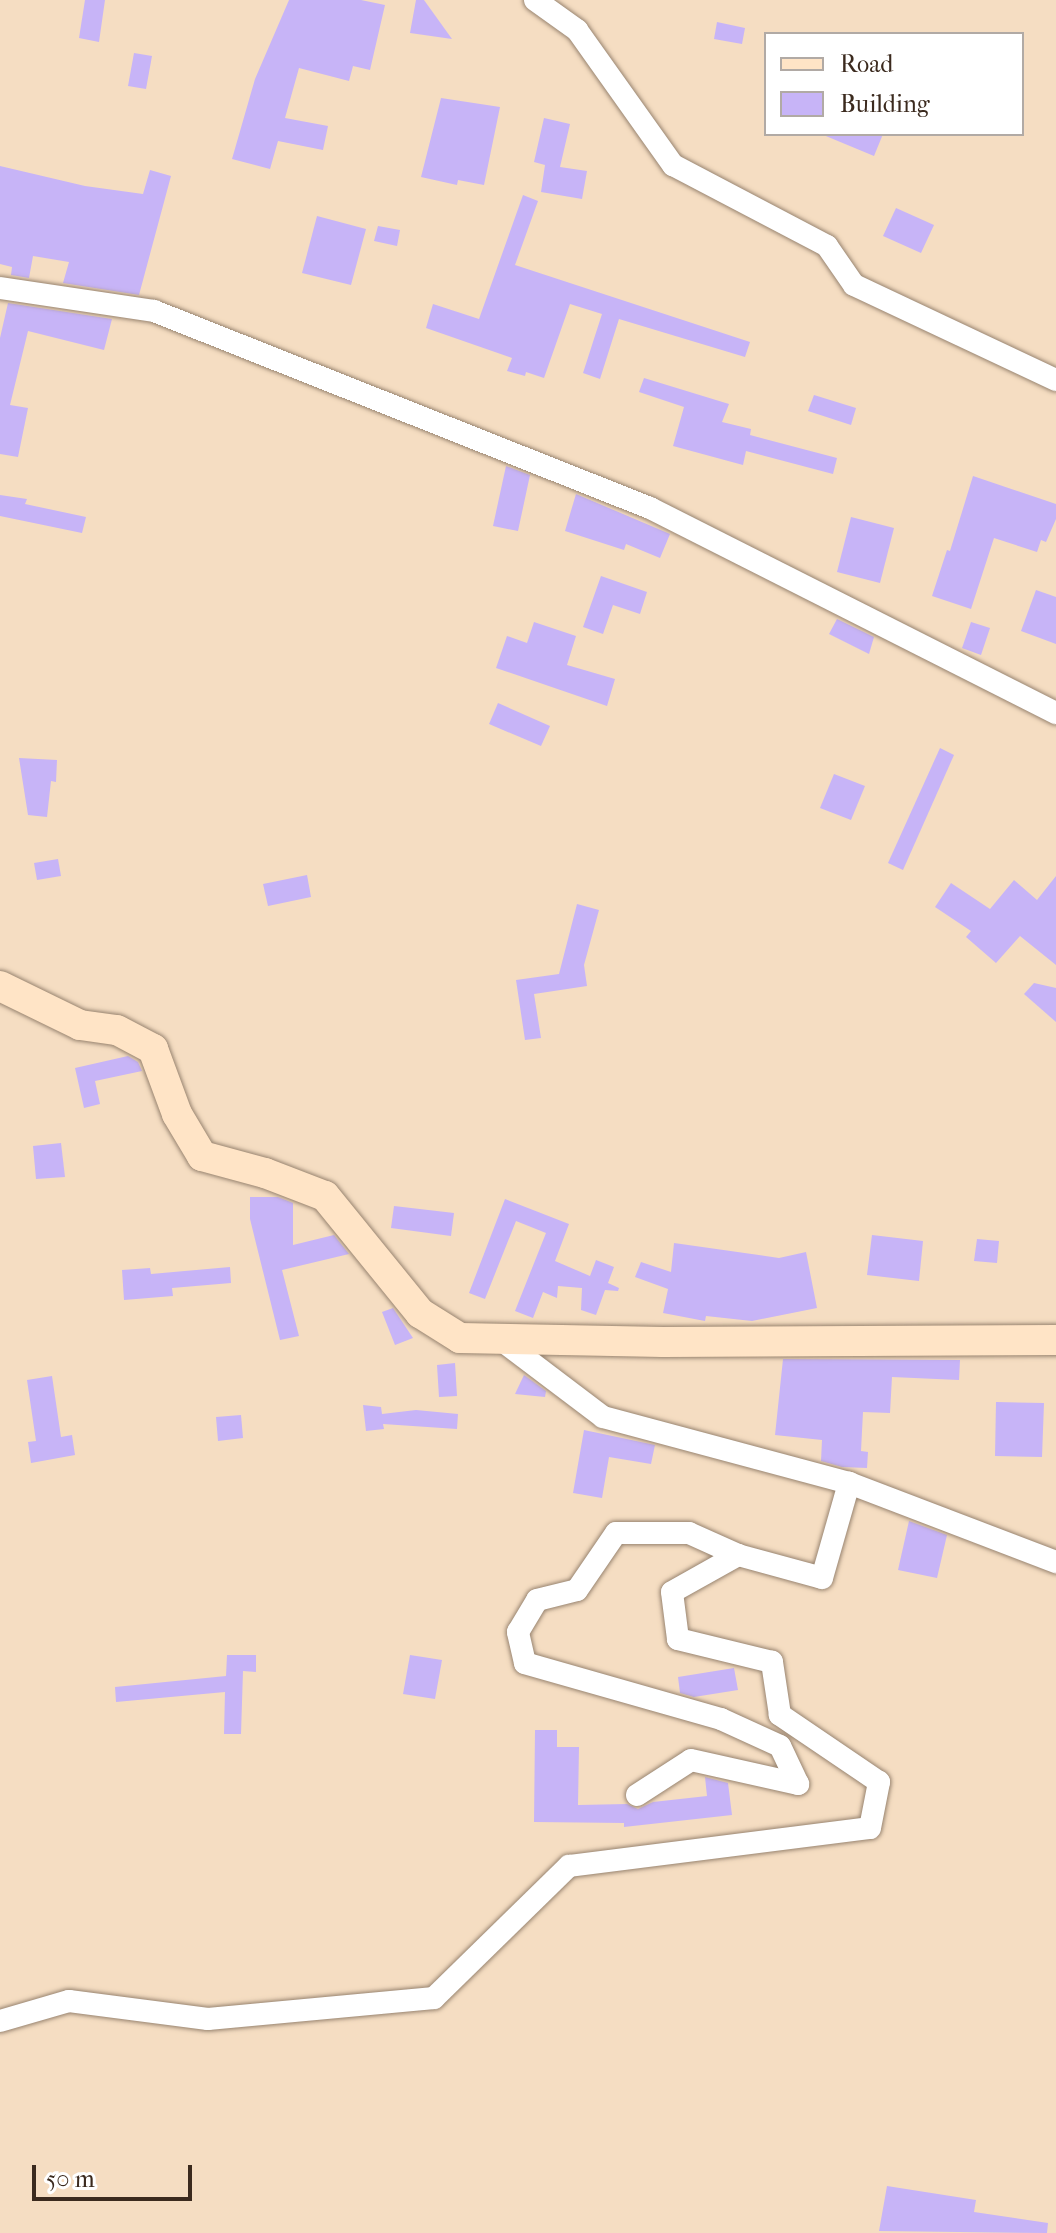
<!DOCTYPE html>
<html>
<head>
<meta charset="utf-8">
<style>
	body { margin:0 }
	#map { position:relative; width:1056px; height:2233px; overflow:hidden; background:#f5ddc2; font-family:"IM FELL French Canon",serif }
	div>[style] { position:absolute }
	.building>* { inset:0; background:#c7b4f7 }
	.roads { filter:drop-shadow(0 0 2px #988470) drop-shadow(0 0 2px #988470) }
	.street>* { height:22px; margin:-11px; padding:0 11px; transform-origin:11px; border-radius:11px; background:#fff }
	.secondary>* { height:30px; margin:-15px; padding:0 15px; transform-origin:15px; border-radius:15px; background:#ffe4c6 }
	span { translate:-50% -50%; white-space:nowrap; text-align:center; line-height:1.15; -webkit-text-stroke:7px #fff; paint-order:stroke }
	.legend { position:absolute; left:764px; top:32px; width:260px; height:104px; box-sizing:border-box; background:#fff; border:2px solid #b1aaa5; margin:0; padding:10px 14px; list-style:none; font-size:24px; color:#3b2a1e }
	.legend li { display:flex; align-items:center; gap:16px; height:40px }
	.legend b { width:40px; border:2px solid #b1aaa5 }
	.scale { position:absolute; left:32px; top:2165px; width:160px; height:36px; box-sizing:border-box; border:4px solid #3b2a1e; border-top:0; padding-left:10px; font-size:24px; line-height:28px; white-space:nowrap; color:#3b2a1e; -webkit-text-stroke:6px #fff; paint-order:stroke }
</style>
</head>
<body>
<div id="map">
	<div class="building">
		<div style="clip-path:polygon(85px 0,105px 0,99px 42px,79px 38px)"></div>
		<div style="clip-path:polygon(289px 0,361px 0,385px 5px,370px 70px,353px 66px,349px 81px,299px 68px,285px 118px,328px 126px,323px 150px,278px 141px,270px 169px,232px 159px,255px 79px)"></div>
		<div style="clip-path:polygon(416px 0,424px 0,452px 39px,410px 33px)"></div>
		<div style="clip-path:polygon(717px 22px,745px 28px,742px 44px,714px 39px)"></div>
		<div style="clip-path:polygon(134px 53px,152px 56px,146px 89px,128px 86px)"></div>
		<div style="clip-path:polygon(441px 98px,500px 107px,484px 185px,458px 180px,457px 185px,421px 177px)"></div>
		<div style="clip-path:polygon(544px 118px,570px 124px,560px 167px,587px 171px,582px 199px,541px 192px,545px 165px,534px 162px)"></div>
		<div style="clip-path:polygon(821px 134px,883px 134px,874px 156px)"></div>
		<div style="clip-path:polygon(0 166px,85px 186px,143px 194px,150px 170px,171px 176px,139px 295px,63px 283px,69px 262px,33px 256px,29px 278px,11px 275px,12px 267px,0 264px)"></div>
		<div style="clip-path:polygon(523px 195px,538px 201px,515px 265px,750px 342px,745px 357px,619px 319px,600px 379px,583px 373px,602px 314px,570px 304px,544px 378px,526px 372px,525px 376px,507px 371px,512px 358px,426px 328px,433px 304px,479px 319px)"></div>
		<div style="clip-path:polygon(896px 208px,934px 225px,921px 253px,883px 236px)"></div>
		<div style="clip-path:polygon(317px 216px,366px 229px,351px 285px,302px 273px)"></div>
		<div style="clip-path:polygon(378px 226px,400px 230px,397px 246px,374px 241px)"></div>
		<div style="clip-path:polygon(8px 303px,112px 319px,104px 350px,28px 331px,10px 405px,28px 408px,18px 457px,0 454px,0 338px)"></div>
		<div style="clip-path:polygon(644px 378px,729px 404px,722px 422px,751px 429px,750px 435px,837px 458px,833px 474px,746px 451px,743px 465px,673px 446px,684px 407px,639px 392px)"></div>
		<div style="clip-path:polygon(814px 395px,856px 408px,851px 425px,808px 411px)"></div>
		<div style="clip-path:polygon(506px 466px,530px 475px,518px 531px,493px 526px)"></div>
		<div style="clip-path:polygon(973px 476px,1056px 504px,1056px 519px,1046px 542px,1041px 540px,1037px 552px,994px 538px,971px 609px,932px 596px,947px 550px,950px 551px)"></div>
		<div style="clip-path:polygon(576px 494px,670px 534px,660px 558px,626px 544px,624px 550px,565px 531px)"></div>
		<div style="clip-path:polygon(0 495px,27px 499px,25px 504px,86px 517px,82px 533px,0 516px)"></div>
		<div style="clip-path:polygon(851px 517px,894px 528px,880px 583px,837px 572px)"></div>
		<div style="clip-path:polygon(601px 576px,647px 592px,640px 614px,613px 605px,603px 634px,583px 627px)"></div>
		<div style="clip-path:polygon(1036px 590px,1056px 597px,1056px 644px,1021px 631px)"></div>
		<div style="clip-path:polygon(837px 619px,874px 637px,869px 654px,829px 634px)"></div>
		<div style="clip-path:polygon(534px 622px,576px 636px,567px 665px,615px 679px,607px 706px,496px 668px,507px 636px,527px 643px)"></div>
		<div style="clip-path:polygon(971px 622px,990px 628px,981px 655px,962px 648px)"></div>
		<div style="clip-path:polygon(498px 703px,550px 726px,541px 746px,489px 724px)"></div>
		<div style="clip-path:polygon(940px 748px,954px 755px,903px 870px,888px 863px)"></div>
		<div style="clip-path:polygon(19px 758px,57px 760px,56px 782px,51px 781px,47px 817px,28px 815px)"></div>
		<div style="clip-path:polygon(834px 774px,865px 786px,851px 820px,820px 808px)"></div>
		<div style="clip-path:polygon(58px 859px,61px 876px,37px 880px,34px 863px)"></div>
		<div style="clip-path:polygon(307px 875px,311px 897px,268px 906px,263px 884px)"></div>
		<div style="clip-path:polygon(1056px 876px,1056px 965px,1020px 936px,996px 963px,966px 937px,971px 931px,935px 907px,951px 883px,990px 909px,1014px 880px,1037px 900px)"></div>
		<div style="clip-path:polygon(577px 904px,599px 910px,584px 965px,587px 986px,534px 994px,541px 1038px,525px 1040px,516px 980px,559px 974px)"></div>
		<div style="clip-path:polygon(1034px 983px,1056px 988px,1056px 1022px,1024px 994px)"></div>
		<div style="clip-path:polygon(128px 1056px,138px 1062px,142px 1071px,95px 1081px,100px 1104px,84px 1108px,75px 1068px)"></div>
		<div style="clip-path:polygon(61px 1143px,65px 1177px,36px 1179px,33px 1146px)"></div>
		<div style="clip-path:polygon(250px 1197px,278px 1197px,293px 1203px,293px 1245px,334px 1235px,349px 1254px,282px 1270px,299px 1336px,280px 1340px,250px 1219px)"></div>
		<div style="clip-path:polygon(505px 1199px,569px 1224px,555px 1261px,590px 1276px,596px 1260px,614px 1267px,608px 1283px,619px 1288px,618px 1291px,605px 1290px,596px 1315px,581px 1310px,582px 1288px,558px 1286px,557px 1298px,543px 1292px,533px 1318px,515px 1311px,546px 1233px,516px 1221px,485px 1299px,469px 1293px)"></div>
		<div style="clip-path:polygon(394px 1206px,454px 1213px,451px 1236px,391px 1228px)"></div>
		<div style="clip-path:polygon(872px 1235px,923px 1241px,919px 1281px,867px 1275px)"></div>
		<div style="clip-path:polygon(977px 1239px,999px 1241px,997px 1263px,974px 1261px)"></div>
		<div style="clip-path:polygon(674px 1243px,779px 1258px,806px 1252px,817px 1308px,752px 1321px,706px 1316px,705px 1321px,663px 1313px,668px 1289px,635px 1277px,641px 1262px,671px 1272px)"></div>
		<div style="clip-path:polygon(230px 1267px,231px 1283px,172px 1288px,173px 1296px,124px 1300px,122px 1270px,150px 1268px,151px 1274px)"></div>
		<div style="clip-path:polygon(393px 1308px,413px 1338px,395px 1345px,382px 1312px)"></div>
		<div style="clip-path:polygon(783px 1359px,960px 1360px,959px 1380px,892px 1377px,890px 1413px,863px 1412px,861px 1451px,868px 1452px,867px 1468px,842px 1467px,821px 1461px,822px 1440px,775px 1435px)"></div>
		<div style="clip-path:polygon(455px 1363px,457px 1396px,439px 1397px,437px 1365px)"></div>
		<div style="clip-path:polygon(524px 1375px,546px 1391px,545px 1397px,515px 1394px)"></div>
		<div style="clip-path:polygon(52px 1376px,61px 1437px,72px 1435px,75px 1455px,31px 1463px,28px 1442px,36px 1441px,27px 1380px)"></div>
		<div style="clip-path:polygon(996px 1402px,1044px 1403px,1042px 1457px,995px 1456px)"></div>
		<div style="clip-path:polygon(363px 1405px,381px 1407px,382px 1414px,416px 1410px,458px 1414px,457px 1429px,383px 1424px,384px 1429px,366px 1431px)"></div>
		<div style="clip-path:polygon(241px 1415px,243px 1438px,218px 1441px,216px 1417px)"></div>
		<div style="clip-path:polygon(584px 1430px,655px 1445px,651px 1464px,609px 1457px,602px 1498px,573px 1493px)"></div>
		<div style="clip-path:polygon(909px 1521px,947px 1535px,937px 1578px,898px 1570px)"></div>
		<div style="clip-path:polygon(227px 1655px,256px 1655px,256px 1672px,243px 1671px,241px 1734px,224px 1734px,225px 1692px,116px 1702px,115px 1687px,226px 1676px)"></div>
		<div style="clip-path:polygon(410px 1655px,442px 1660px,435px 1699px,403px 1694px)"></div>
		<div style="clip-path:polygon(734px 1668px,738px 1690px,694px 1697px,680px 1693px,678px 1677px)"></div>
		<div style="clip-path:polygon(535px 1730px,557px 1730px,557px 1747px,579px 1747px,578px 1805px,627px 1804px,638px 1809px,653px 1802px,707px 1796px,705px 1777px,728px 1783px,732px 1815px,624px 1827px,624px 1823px,534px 1822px)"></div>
		<div style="clip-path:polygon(887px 2186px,976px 2200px,974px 2212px,1048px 2223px,1047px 2233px,879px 2231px)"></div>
	</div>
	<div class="roads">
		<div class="street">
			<div style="left:535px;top:0;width:52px;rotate:35.5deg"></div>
			<div style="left:577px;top:30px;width:166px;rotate:54.6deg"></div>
			<div style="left:673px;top:165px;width:174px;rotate:27.7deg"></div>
			<div style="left:827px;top:246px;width:47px;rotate:55.3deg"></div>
			<div style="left:854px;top:285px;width:223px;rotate:25.2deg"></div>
			<div style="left:0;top:288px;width:156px;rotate:8.5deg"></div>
			<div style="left:154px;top:311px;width:534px;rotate:21.66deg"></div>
			<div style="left:650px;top:508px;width:455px;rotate:26.8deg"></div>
			<div style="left:500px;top:1339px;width:129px;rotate:37.1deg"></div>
			<div style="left:603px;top:1417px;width:255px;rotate:15deg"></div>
			<div style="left:849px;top:1483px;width:222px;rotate:20.9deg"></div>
			<div style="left:637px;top:1795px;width:64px;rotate:-32.9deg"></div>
			<div style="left:691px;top:1760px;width:110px;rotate:12.6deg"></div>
			<div style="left:798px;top:1784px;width:42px;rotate:-115.3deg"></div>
			<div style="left:780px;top:1746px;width:65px;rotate:-155.4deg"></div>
			<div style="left:721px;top:1719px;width:204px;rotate:-164.1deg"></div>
			<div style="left:525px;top:1663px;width:32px;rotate:-103deg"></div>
			<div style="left:518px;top:1632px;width:37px;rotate:-59deg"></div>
			<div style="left:537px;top:1600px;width:41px;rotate:-14deg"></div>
			<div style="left:577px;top:1590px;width:69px;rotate:-55.6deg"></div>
			<div style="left:616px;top:1533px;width:73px"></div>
			<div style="left:689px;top:1533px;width:54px;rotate:24.2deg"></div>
			<div style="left:0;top:2021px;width:72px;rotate:-16.2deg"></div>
			<div style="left:69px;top:2001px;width:140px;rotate:7.4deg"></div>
			<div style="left:208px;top:2019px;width:227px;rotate:-5.3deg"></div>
			<div style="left:434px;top:1998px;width:189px;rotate:-44.4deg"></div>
			<div style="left:569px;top:1866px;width:303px;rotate:-7.2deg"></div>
			<div style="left:870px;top:1828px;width:47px;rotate:-78.9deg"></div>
			<div style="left:879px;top:1782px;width:120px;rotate:-145.9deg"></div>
			<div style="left:780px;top:1715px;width:54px;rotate:-98.6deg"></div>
			<div style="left:772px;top:1662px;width:97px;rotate:-166.3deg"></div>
			<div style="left:678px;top:1639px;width:47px;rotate:-97.3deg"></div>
			<div style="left:672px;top:1592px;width:76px;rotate:-29.3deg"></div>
			<div style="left:738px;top:1555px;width:87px;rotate:15.3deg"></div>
			<div style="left:822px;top:1578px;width:99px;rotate:-74.1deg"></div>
		</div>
		<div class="secondary">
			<div style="left:0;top:986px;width:89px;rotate:26deg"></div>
			<div style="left:80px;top:1025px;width:37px;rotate:8deg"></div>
			<div style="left:117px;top:1030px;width:41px;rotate:27.8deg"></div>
			<div style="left:153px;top:1049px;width:69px;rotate:69.7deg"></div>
			<div style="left:177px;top:1114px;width:49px;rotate:59.2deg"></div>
			<div style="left:202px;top:1156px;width:65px;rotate:15.1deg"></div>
			<div style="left:265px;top:1173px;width:64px;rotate:21deg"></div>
			<div style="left:325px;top:1196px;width:151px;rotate:50.9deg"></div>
			<div style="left:420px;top:1313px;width:47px;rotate:32deg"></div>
			<div style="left:460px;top:1338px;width:203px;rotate:1.1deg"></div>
			<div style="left:663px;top:1342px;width:393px;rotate:-0.3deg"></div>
		</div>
	</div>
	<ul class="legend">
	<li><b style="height:10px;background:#ffe4c6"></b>Road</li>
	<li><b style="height:22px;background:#c7b4f7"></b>Building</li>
	</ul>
	<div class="scale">50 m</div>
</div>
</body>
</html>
